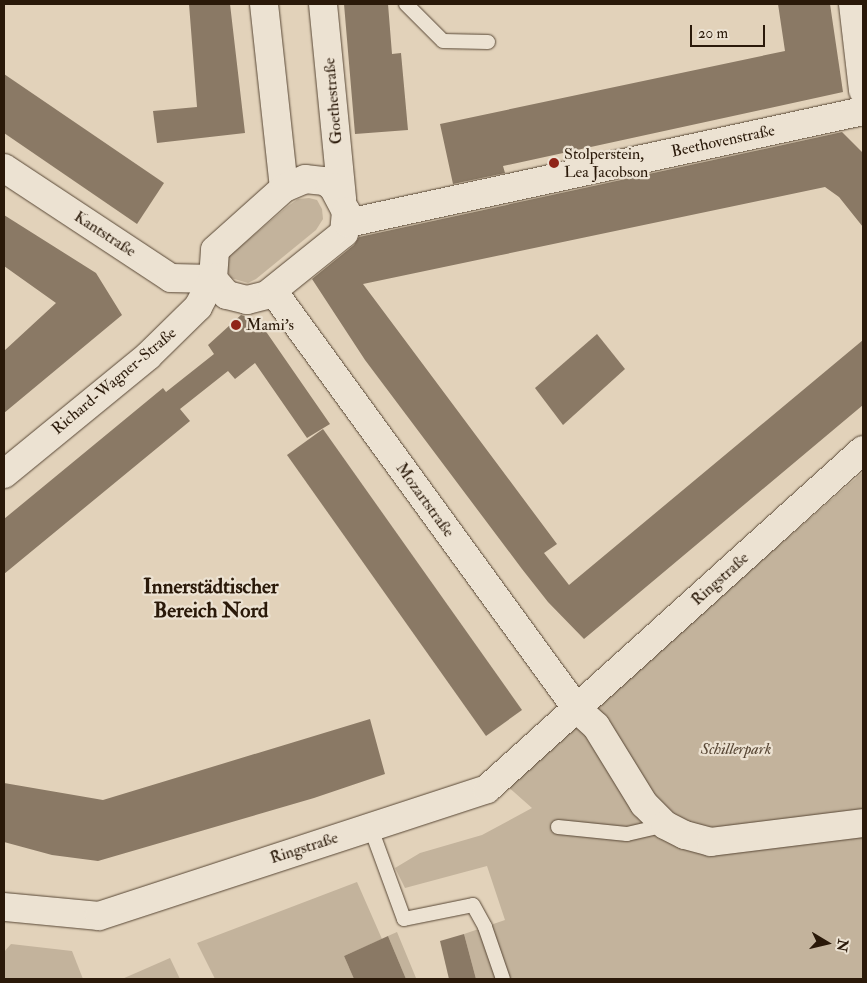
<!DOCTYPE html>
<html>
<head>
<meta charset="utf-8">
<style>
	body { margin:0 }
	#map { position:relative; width:867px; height:983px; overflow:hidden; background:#e2d2ba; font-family:"IM FELL Double Pica",serif }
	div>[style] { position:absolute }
	.green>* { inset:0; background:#c3b39c }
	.building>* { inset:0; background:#8a7965 }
	.roads { filter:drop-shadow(0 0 1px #584735) drop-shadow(0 0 1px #584735) }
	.service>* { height:14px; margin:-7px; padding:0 7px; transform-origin:7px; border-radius:7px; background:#ece2d2 }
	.minor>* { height:28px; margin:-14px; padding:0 14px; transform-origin:14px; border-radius:14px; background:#ece2d2 }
	.dots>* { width:14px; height:14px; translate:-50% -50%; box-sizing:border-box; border:2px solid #ece2d2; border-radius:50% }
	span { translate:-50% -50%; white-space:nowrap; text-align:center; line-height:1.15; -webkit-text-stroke:4.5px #ece2d2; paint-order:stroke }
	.street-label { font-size:16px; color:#2a1909 }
	.poi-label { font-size:16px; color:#2a1909 }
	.left { translate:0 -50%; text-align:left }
	.park-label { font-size:16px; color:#584735; font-style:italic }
	.district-label { font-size:21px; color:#2a1909; font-weight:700 }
	.frame { position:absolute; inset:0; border:5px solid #2a1909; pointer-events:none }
	.north { position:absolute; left:802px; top:918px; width:50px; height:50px; -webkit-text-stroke:4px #ece2d2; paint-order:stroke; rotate:99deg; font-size:14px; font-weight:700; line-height:20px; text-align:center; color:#2a1909 }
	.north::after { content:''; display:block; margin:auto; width:18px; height:22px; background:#2a1909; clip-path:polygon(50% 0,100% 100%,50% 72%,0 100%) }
	.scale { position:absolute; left:690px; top:25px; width:75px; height:22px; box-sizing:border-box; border:2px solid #2a1909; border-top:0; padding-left:6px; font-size:15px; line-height:18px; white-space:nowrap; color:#2a1909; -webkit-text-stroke:4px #ece2d2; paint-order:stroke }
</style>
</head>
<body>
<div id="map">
	<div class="green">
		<div style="clip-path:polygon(309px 198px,317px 200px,322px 209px,323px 219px,316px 230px,256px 279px,248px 283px,231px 278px,226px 269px,228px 257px,288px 206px,298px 199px)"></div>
		<div style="clip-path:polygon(863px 472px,863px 979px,476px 979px,464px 934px,505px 920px,487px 866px,405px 888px,395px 868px,420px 853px,482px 835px,532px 808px,505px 784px)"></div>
		<div style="clip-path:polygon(357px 882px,382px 939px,344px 956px,354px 979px,215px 979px,197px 943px)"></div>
		<div style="clip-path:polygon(397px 932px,416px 978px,425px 979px,406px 979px,388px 936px)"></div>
		<div style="clip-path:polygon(11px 944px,72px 951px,83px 979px,4px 979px,4px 952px)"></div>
		<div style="clip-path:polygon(170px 958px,180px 979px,122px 979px)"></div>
	</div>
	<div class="building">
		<div style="clip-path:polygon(189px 4px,230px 4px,245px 133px,157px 143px,153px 111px,197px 107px)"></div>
		<div style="clip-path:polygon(344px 4px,388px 4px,392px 54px,401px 53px,408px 130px,355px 134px)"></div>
		<div style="clip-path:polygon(778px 4px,830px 4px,843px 92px,503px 166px,505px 173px,453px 184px,440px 124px,785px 51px)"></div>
		<div style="clip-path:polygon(4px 74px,164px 183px,137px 224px,4px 133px)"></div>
		<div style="clip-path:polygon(842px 132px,863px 153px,863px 227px,839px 197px,825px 187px,363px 284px,557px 544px,544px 553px,569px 585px,863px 340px,863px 405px,584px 639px,548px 602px,522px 569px,365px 360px,312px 279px,354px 245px,359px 237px)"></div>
		<div style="clip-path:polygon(4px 215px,96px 273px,122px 315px,4px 413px,4px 351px,56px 303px,4px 266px)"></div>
		<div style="clip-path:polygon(241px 315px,258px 320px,330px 424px,307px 438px,255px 363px,235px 379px,228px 371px,180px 409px,190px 421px,4px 574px,4px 519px,163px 388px,166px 392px,214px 354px,208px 345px)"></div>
		<div style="clip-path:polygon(597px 334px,625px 369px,563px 425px,535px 388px)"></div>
		<div style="clip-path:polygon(323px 429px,522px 710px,486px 736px,287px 455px)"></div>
		<div style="clip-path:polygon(370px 719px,385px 774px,314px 798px,98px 861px,52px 855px,4px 842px,4px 783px,103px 800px)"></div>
		<div style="clip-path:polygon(464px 934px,476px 979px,449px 979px,440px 941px)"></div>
		<div style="clip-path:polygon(388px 936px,406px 979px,354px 979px,344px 956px)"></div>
	</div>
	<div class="roads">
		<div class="service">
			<div style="left:406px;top:4px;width:52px;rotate:45deg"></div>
			<div style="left:443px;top:41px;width:45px;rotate:1.3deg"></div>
			<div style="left:370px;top:826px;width:99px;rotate:69.9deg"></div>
			<div style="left:404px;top:919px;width:70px;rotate:-11.5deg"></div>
			<div style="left:473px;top:905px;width:25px;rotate:61deg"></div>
			<div style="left:485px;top:927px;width:55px;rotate:70.9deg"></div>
			<div style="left:558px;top:827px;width:69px;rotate:5.8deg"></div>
			<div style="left:627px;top:834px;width:39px;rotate:-13deg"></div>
		</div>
		<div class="minor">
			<div style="left:264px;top:4px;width:185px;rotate:83.8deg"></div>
			<div style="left:323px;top:4px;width:196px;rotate:84.4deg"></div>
			<div style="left:853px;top:4px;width:87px;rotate:83.4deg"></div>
			<div style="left:4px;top:168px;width:200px;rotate:33.4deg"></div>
			<div style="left:171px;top:278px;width:42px;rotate:1.4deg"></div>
			<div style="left:305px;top:179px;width:20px;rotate:6deg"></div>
			<div style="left:325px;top:181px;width:10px;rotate:37deg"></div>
			<div style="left:333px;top:187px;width:27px;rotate:62deg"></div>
			<div style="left:346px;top:211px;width:22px;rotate:95deg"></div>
			<div style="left:344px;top:233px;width:99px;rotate:141.2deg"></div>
			<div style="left:267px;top:295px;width:21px;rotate:166deg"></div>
			<div style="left:247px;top:300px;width:21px;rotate:-166deg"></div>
			<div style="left:227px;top:295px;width:21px;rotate:-131deg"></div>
			<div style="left:213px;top:279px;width:29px;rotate:-86deg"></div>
			<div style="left:215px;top:250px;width:93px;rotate:-41.9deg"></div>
			<div style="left:284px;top:188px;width:23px;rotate:-23deg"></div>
			<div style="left:348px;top:223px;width:527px;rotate:-12.27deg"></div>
			<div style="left:273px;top:291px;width:517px;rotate:53.97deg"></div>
			<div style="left:577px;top:709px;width:25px;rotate:42deg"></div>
			<div style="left:596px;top:726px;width:92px;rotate:58.4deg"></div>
			<div style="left:644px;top:804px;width:30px;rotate:45deg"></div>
			<div style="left:665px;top:825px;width:22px;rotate:27deg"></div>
			<div style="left:685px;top:835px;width:27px;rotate:15deg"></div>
			<div style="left:711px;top:842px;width:153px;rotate:-7.1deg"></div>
			<div style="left:4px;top:474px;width:186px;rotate:-39.3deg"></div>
			<div style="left:148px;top:356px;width:70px;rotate:-44.4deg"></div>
			<div style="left:198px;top:307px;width:32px;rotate:-62deg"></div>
			<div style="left:4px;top:907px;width:95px;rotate:5.4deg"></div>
			<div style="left:99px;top:916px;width:408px;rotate:-18.1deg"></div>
			<div style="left:487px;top:789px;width:506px;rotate:-42.04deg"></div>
		</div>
	</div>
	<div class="dots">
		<div style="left:554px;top:163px;background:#8f2418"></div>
		<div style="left:236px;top:325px;background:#8f2418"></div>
	</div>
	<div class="street-label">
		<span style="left:333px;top:101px;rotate:-95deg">Goethestraße</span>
		<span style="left:723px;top:141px;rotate:-12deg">Beethovenstraße</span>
		<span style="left:105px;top:234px;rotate:33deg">Kantstraße</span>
		<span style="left:114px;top:381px;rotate:-40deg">Richard-Wagner-Straße</span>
		<span style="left:425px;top:500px;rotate:54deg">Mozartstraße</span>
		<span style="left:720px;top:579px;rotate:-42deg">Ringstraße</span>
		<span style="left:304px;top:848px;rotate:-18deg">Ringstraße</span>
	</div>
	<div class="poi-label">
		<span class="left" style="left:564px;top:163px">Stolperstein,<br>Lea Jacobson</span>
		<span class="left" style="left:246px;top:325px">Mami's</span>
	</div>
	<div class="park-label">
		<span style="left:736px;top:749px">Schillerpark</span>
	</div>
	<div class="district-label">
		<span style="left:211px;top:599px">Innerstädtischer<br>Bereich Nord</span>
	</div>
	<div class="frame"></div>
	<div class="north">N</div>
	<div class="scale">20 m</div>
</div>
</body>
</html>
